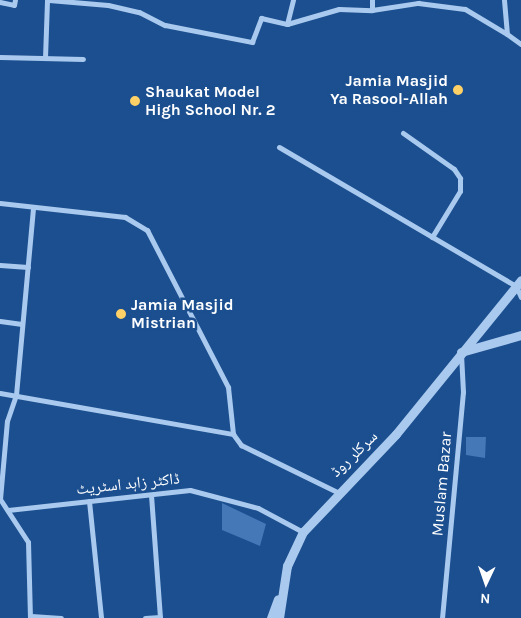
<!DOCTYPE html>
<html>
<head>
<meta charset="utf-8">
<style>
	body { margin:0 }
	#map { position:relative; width:521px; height:618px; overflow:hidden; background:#1b4f8f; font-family:Karla,"Noto Naskh Arabic",sans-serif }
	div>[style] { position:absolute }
	.building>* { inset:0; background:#4478b7 }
	.minor>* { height:5px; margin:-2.5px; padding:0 2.5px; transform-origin:2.5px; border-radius:2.5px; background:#a9c9ee }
	.tertiary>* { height:9px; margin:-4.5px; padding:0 4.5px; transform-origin:4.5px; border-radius:4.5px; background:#a9c9ee }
	.dots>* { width:14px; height:14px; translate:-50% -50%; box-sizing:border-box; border:2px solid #1b4f8f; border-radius:50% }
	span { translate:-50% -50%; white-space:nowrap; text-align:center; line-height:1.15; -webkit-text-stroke:5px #1b4f8f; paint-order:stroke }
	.poi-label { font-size:16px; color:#fff; font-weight:700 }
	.right { translate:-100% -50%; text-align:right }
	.left { translate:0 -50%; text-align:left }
	.street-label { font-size:16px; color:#fff }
	.north { position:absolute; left:461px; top:558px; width:50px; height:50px; -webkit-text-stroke:4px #1b4f8f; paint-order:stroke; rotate:183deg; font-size:14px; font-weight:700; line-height:20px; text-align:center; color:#fff }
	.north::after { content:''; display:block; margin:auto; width:18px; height:22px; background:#fff; clip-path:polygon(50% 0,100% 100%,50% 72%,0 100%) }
</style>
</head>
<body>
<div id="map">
	<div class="building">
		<div style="clip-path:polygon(466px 437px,486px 437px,485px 458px,466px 455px)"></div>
		<div style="clip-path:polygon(222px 503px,266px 524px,260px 546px,222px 530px)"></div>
	</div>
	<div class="minor">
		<div style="left:49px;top:0;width:59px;rotate:4.8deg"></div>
		<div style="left:108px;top:5px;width:32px;rotate:13deg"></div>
		<div style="left:139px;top:12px;width:29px;rotate:27deg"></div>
		<div style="left:165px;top:25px;width:89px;rotate:11.1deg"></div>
		<div style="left:252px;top:42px;width:26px;rotate:-69deg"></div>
		<div style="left:261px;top:18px;width:27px;rotate:13deg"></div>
		<div style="left:287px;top:24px;width:54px;rotate:-16.1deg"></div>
		<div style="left:339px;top:9px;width:33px;rotate:2deg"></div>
		<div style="left:372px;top:10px;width:47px;rotate:-8.7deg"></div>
		<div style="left:418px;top:3px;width:47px;rotate:7.3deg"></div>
		<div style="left:465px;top:9px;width:49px;rotate:30.8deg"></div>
		<div style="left:504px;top:0;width:34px;rotate:85deg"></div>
		<div style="left:507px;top:34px;width:17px;rotate:36deg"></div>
		<div style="left:0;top:2px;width:14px;rotate:12deg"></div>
		<div style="left:14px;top:5px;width:5px;rotate:-79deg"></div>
		<div style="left:372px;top:10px;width:10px;rotate:-90deg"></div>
		<div style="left:287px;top:24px;width:25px;rotate:-76deg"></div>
		<div style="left:0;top:57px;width:83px;rotate:1.4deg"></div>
		<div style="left:45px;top:58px;width:58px;rotate:-88deg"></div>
		<div style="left:403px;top:133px;width:62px;rotate:35.2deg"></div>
		<div style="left:454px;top:169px;width:11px;rotate:56deg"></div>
		<div style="left:460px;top:178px;width:13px;rotate:90deg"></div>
		<div style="left:460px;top:191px;width:54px;rotate:121.3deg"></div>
		<div style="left:279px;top:147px;width:275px;rotate:30.4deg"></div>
		<div style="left:516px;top:286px;width:12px;rotate:66deg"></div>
		<div style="left:0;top:203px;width:126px;rotate:6.4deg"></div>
		<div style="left:125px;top:217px;width:26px;rotate:31deg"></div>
		<div style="left:147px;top:230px;width:177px;rotate:62.7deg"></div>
		<div style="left:228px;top:387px;width:47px;rotate:83.9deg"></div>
		<div style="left:233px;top:434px;width:14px;rotate:54deg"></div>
		<div style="left:241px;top:445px;width:107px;rotate:26.1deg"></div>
		<div style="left:0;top:265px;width:28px;rotate:4deg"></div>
		<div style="left:0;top:321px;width:22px;rotate:8deg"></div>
		<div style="left:0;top:393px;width:237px;rotate:10deg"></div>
		<div style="left:151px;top:495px;width:123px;rotate:85.8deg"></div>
		<div style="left:89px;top:501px;width:118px;rotate:84.1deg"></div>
		<div style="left:8px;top:510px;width:183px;rotate:-6.3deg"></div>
		<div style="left:190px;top:490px;width:70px;rotate:14.8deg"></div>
		<div style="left:258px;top:508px;width:51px;rotate:28.1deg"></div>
		<div style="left:31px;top:616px;width:30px;rotate:4deg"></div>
		<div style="left:30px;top:618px;width:76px;rotate:-91.5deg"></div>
		<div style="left:28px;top:542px;width:51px;rotate:-123.1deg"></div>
		<div style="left:0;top:499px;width:78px;rotate:-84.9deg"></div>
		<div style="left:7px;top:421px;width:28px;rotate:-71deg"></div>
		<div style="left:16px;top:395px;width:187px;rotate:-84.8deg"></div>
		<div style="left:145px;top:618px;width:15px;rotate:-4deg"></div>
		<div style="left:442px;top:618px;width:227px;rotate:-84.7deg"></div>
		<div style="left:463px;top:392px;width:38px;rotate:-93deg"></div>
	</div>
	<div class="tertiary">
		<div style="left:461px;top:352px;width:62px;rotate:-15.8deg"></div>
		<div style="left:271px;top:618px;width:20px;rotate:-70deg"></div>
		<div style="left:279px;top:618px;width:53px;rotate:-81.3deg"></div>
		<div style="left:287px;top:566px;width:38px;rotate:-65deg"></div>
		<div style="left:303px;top:532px;width:135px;rotate:-46.5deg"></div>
		<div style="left:396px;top:434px;width:198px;rotate:-50.9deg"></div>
	</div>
	<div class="dots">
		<div style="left:458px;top:90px;background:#ffd166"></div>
		<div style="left:135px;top:101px;background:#ffd166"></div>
		<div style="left:121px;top:314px;background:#ffd166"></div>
	</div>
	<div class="poi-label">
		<span class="right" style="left:448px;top:90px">Jamia Masjid<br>Ya Rasool-Allah</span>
		<span class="left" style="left:145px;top:101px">Shaukat Model<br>High School Nr. 2</span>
		<span class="left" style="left:131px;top:314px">Jamia Masjid<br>Mistrian</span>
	</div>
	<div class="street-label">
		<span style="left:354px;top:454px;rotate:-44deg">سرکلر روڈ</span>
		<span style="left:128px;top:484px;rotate:-6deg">ڈاکٹر زاہد اسٹریٹ</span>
		<span style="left:442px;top:484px;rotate:-85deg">Muslam Bazar</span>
	</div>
	<div class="north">N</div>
</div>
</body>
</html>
